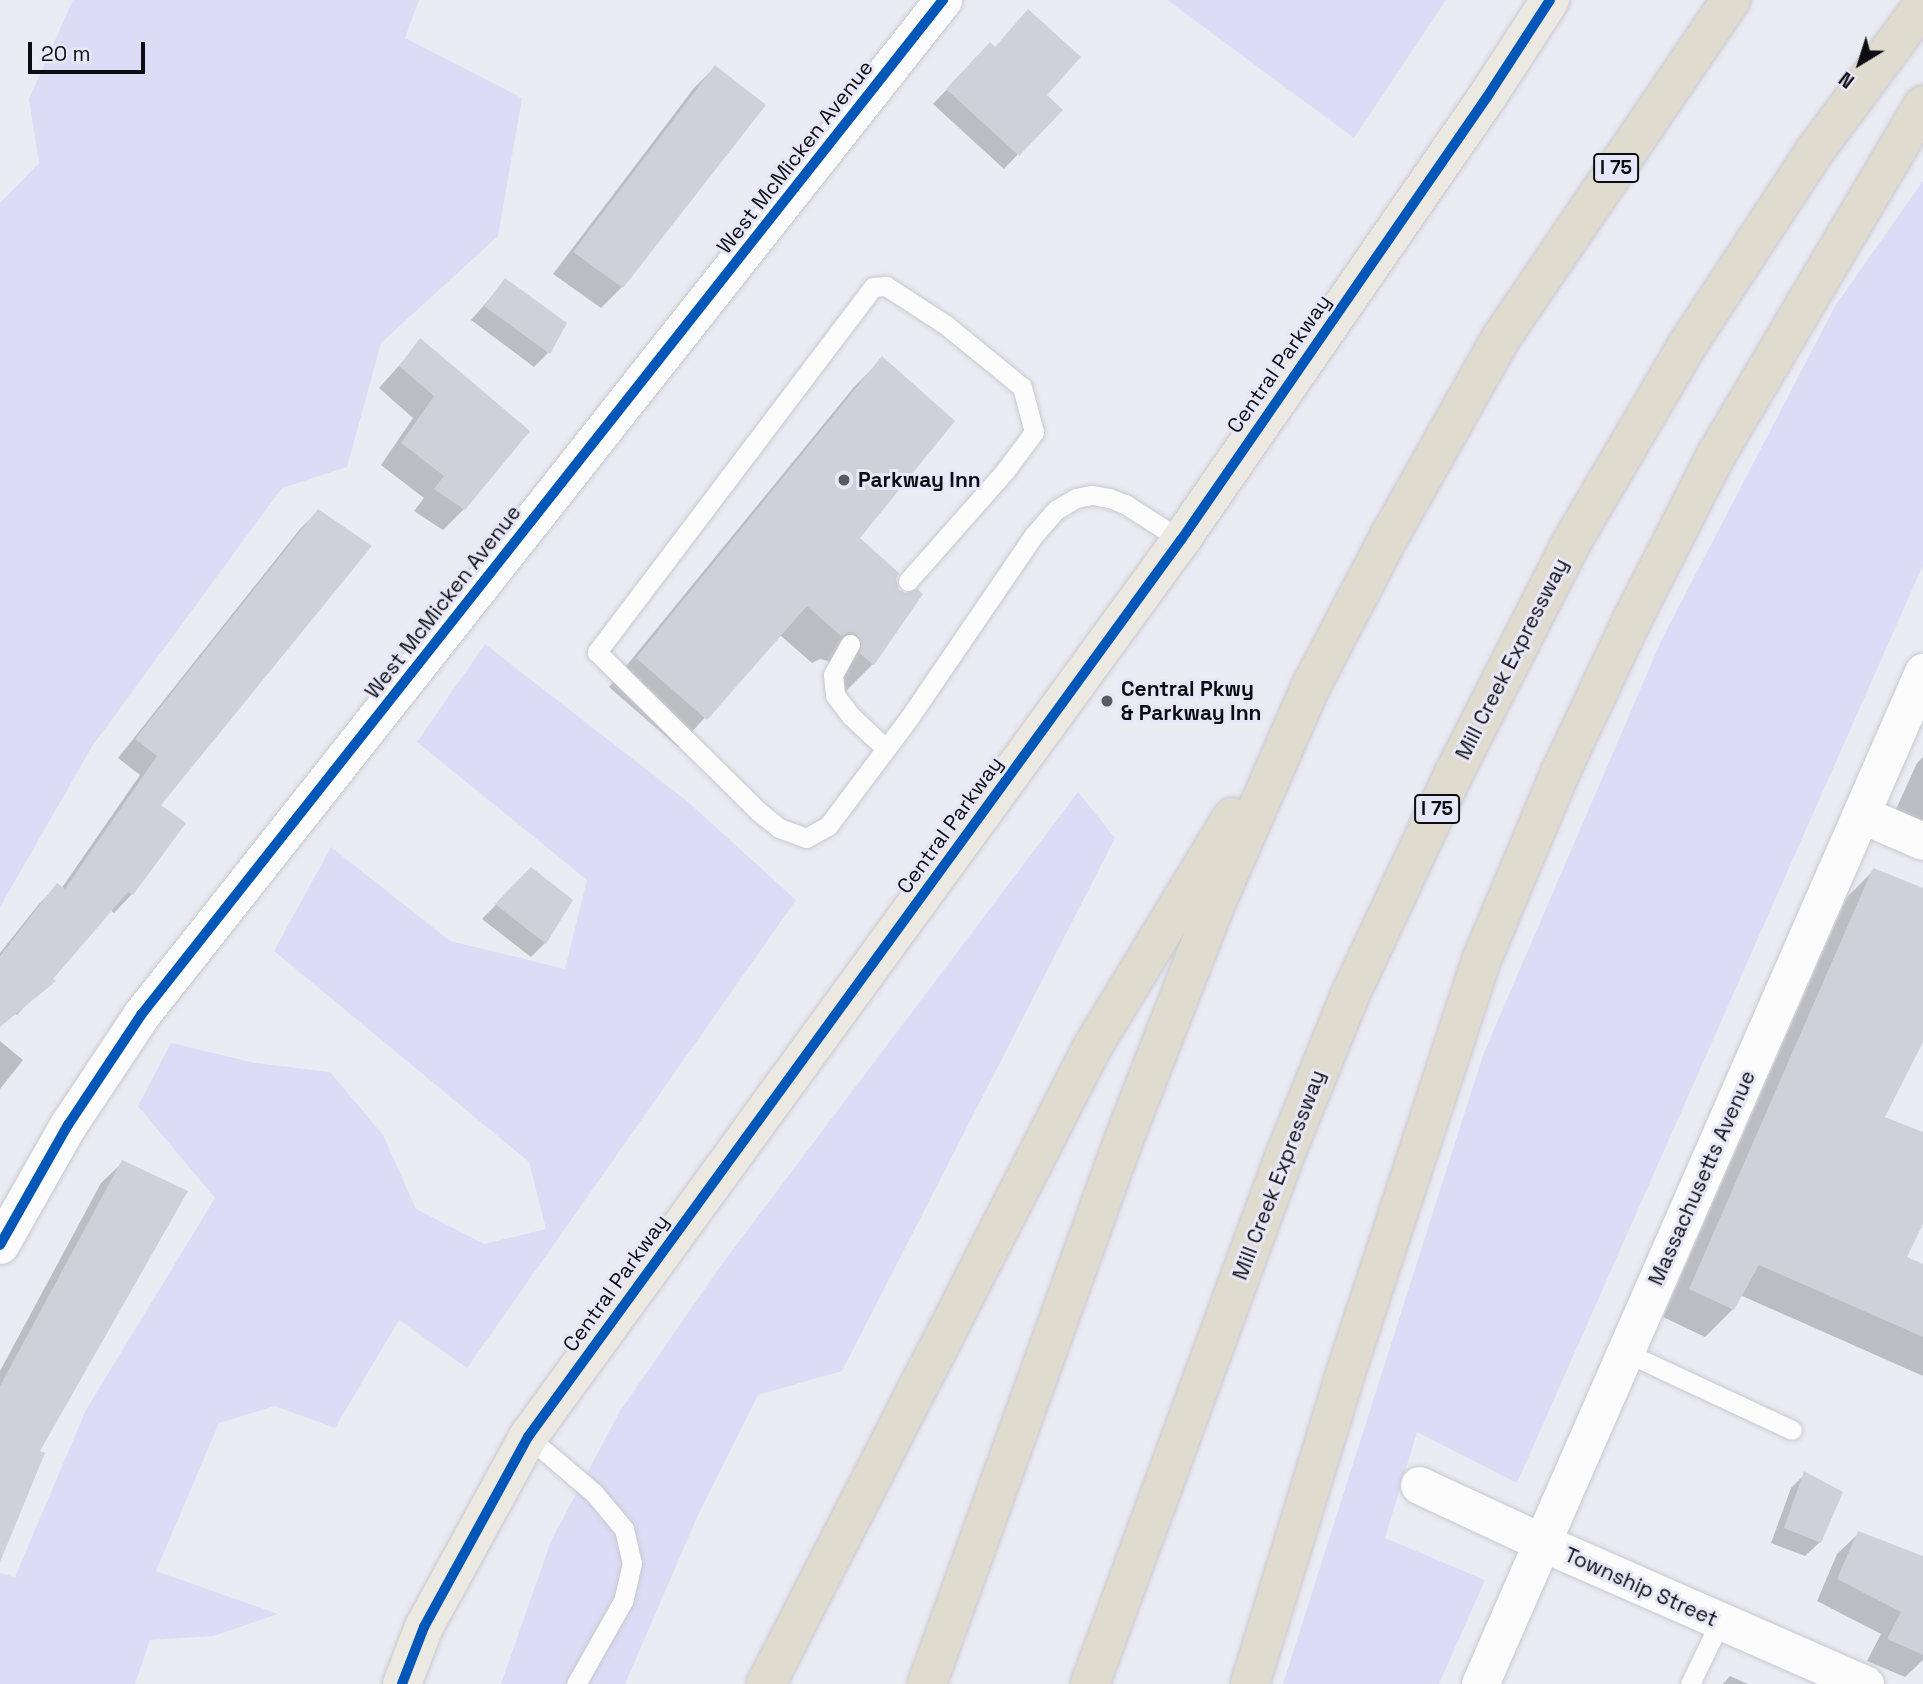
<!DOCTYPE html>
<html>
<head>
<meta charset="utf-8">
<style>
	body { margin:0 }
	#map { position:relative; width:1923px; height:1684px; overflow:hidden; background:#ebebf4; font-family:"Space Grotesk",sans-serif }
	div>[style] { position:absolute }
	.green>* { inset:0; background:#dcdcf6 }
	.shadow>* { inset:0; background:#0003 }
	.building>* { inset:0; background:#d0d0d8 }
	.roads { filter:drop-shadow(0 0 2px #c8c8d0) drop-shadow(0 0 2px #c8c8d0) }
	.service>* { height:19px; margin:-9.5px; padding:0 9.5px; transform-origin:9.5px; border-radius:9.5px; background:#fcfcfd }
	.minor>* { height:37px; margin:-18.5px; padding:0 18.5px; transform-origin:18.5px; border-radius:18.5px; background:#fcfcfd }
	.primary>* { height:38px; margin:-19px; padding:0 19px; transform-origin:19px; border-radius:19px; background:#ebe9e2 }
	.motorway>* { height:38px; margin:-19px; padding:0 19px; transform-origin:19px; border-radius:19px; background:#dfdccf }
	.cycleway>* { height:10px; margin:-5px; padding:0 5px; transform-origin:5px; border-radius:5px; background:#0057b8 }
	.dots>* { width:19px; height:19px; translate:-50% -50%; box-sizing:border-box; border:4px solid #e7e7f8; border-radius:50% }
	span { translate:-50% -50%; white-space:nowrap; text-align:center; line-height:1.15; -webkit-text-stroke:6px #e7e7f8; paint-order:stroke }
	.shield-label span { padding:2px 5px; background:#e7e7f8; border:2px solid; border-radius:5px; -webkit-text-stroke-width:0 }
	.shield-label { font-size:19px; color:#0c0c12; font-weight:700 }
	.street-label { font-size:21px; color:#0c0c12 }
	.poi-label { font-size:21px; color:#0c0c12; font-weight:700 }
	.left { translate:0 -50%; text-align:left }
	.north { position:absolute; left:1825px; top:28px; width:70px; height:70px; -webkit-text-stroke:5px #e7e7f8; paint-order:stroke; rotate:218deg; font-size:19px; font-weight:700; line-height:28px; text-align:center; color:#0c0c12 }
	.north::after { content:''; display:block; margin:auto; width:24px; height:32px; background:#0c0c12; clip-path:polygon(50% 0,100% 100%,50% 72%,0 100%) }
	.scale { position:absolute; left:28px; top:42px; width:117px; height:32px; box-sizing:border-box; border:4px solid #0c0c12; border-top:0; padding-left:9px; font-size:21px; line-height:24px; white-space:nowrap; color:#0c0c12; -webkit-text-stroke:5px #e7e7f8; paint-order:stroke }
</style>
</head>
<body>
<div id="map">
	<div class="green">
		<div style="clip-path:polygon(73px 0,419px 0,405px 38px,522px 98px,498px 236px,381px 343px,347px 467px,282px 488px,93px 745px,0 907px,0 203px,39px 163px,29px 99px)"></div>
		<div style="clip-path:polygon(1167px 0,1446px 0,1354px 138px)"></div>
		<div style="clip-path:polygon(1923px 181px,1923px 565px,1517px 1483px,1417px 1432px,1385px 1538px,1485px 1580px,1439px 1684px,1283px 1684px,1483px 1055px,1662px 639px,1835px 306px)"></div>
		<div style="clip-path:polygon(485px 644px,688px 802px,796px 900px,467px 1368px,399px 1320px,335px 1428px,275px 1406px,219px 1423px,156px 1571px,278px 1614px,213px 1636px,150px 1640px,135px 1684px,0 1684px,0 1573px,15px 1577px,86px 1410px,215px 1198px,138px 1106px,171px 1043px,255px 1063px,330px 1072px,383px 1135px,416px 1209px,484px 1244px,546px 1229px,529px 1162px,274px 951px,331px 847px,450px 941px,565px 969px,587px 880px,417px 742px)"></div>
		<div style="clip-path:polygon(1078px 792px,1115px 838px,842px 1371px,758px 1395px,698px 1515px,625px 1684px,501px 1684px,551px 1541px,620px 1411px,722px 1264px)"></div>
	</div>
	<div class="shadow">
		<div style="clip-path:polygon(976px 59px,1045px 95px,1060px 110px,1004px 169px,933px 104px)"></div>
		<div style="clip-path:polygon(715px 67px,622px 287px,601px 308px,553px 274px,694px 88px)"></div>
		<div style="clip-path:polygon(506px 280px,548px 353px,534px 367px,471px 320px)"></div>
		<div style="clip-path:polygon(421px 341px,464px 509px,443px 530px,414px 511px,424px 498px,381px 465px,413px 418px,379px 388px)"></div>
		<div style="clip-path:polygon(882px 359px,857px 539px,894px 579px,898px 591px,906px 595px,920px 594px,873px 664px,845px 692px,828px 661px,820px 659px,812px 663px,780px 635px,678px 747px,609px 687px,854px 387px)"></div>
		<div style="clip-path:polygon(318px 511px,159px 805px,132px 894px,114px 913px,110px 910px,17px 1015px,0 1003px,0 953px,39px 904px,57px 886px,61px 889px,140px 775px,118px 758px,300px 529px)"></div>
		<div style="clip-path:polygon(1923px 757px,1923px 831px,1892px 818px,1917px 763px)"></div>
		<div style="clip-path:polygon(531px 869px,545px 943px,531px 957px,482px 919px)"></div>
		<div style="clip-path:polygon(1874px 870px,1923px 890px,1923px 1038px,1883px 1117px,1923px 1134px,1923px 1220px,1904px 1258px,1923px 1266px,1923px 1376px,1740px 1295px,1733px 1309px,1705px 1337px,1663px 1317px,1847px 897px)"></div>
		<div style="clip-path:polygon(0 1041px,23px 1060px,0 1089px)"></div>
		<div style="clip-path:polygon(123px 1162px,37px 1452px,0 1555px,0 1371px,101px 1183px)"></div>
		<div style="clip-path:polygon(1805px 1474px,1820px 1542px,1805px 1556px,1771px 1543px,1791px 1488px)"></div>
		<div style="clip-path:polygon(1859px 1533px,1923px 1558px,1923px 1660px,1905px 1677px,1867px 1661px,1881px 1634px,1817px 1601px,1837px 1554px)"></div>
		<div style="clip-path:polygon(1730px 1676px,1748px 1684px,1723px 1684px)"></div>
	</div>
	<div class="building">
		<div style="clip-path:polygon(1028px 9px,1081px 57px,1047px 95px,1063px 110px,1019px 156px,946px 89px,990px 42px,995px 47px)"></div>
		<div style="clip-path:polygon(715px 65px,766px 105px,623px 288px,573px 252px)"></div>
		<div style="clip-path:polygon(505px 278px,567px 323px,550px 354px,484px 306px)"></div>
		<div style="clip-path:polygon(420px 338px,530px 431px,465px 510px,434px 489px,444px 476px,401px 443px,434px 396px,399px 366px)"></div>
		<div style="clip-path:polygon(882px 356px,955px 421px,860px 538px,899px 573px,896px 579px,899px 590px,906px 593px,917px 589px,923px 594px,874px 665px,859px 653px,862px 643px,856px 634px,849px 632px,841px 636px,807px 606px,707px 720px,636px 658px)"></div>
		<div style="clip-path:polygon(318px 509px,372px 546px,161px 805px,186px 823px,133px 895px,128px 892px,53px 979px,56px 981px,0 1027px,0 956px,57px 883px,65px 889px,157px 756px,135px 739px)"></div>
		<div style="clip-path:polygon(531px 867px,573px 900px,546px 944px,495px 904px)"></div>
		<div style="clip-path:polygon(1873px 868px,1923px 888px,1923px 1042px,1885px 1117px,1923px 1132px,1923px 1224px,1907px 1257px,1923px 1264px,1923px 1337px,1759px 1265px,1734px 1310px,1689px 1289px)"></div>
		<div style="clip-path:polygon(122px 1160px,188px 1191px,40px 1451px,45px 1453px,0 1562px,0 1386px)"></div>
		<div style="clip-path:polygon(1804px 1471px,1843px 1492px,1821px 1543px,1784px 1528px)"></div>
		<div style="clip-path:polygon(1858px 1531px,1923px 1556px,1923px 1655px,1887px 1639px,1901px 1612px,1837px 1579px)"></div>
	</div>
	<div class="roads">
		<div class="service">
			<div style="left:908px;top:581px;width:147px;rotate:-48.6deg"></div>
			<div style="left:1005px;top:471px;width:49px;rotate:-53.4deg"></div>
			<div style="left:1034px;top:432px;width:47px;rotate:-104.9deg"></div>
			<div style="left:1022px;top:387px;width:98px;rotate:-140.8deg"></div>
			<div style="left:946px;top:325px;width:72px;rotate:-147deg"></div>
			<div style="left:886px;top:286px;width:13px;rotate:176deg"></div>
			<div style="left:873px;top:287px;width:458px;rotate:127.1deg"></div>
			<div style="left:597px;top:652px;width:226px;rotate:44.6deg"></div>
			<div style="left:758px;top:811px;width:27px;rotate:39deg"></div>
			<div style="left:779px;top:828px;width:29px;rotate:20deg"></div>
			<div style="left:806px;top:838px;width:25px;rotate:-29deg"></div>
			<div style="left:828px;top:826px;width:135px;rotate:-53.1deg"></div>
			<div style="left:909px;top:718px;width:222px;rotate:-55.7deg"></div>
			<div style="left:1034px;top:535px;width:33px;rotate:-49deg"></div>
			<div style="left:1056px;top:510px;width:23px;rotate:-31deg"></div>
			<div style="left:1076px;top:498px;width:16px;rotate:-11deg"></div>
			<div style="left:1092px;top:495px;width:17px;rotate:10deg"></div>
			<div style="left:1109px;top:498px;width:17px;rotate:21deg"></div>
			<div style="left:1125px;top:504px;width:67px;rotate:32.7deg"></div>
			<div style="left:850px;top:644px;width:35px;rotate:119deg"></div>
			<div style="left:833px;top:675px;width:20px;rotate:84deg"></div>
			<div style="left:835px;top:695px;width:26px;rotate:53deg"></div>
			<div style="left:851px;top:716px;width:48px;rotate:43.3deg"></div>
			<div style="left:1625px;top:1352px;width:184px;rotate:25deg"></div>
			<div style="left:528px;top:1437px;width:87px;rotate:40.3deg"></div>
			<div style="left:594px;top:1493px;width:47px;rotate:50.2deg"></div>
			<div style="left:624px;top:1529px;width:35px;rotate:77deg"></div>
			<div style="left:632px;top:1563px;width:39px;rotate:103deg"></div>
			<div style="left:623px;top:1601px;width:95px;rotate:119.5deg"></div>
			<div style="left:1690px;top:1684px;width:69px;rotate:-64.2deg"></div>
		</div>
		<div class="minor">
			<div style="left:1863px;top:815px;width:65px;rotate:23.4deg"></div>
			<div style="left:0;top:1245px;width:138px;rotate:-60.5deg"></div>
			<div style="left:68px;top:1125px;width:132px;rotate:-56.4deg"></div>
			<div style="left:141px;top:1015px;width:1294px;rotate:-51.69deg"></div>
			<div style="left:1419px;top:1485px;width:135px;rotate:25deg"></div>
			<div style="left:1541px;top:1542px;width:354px;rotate:23.7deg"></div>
			<div style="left:1480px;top:1684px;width:1105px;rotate:-66.36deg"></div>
		</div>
		<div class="primary">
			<div style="left:402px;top:1684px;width:61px;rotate:-68.9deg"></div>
			<div style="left:424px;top:1627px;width:217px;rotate:-61.3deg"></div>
			<div style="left:528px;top:1437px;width:1110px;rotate:-53.95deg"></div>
			<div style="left:1181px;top:540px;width:538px;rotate:-55.37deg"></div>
			<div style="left:1487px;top:97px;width:116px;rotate:-57deg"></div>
		</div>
		<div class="motorway">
			<div style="left:766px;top:1684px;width:717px;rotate:-62.86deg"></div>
			<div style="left:1093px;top:1046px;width:268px;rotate:-58.7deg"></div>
			<div style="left:927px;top:1684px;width:580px;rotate:-70.13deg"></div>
			<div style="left:1124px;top:1139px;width:248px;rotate:-68.7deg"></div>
			<div style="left:1214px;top:908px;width:242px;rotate:-66.4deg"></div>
			<div style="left:1311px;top:686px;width:170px;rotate:-62.4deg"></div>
			<div style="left:1390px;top:535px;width:226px;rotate:-60.6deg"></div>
			<div style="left:1501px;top:338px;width:409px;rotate:-55.8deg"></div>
			<div style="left:1090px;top:1684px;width:564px;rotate:-69.77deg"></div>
			<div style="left:1285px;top:1155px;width:173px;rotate:-67.9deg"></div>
			<div style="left:1350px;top:995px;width:243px;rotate:-64.9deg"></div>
			<div style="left:1453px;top:775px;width:258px;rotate:-63deg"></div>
			<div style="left:1570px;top:545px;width:229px;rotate:-59.6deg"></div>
			<div style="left:1686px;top:347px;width:233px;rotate:-56.7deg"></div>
			<div style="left:1814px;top:152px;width:183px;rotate:-53.4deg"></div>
			<div style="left:1250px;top:1684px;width:317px;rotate:-72.9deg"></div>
			<div style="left:1343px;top:1381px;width:442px;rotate:-71.8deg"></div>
			<div style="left:1481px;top:961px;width:206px;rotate:-67.2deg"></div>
			<div style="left:1561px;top:771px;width:167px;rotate:-64.8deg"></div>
			<div style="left:1632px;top:620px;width:183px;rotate:-63deg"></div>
			<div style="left:1715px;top:457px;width:409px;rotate:-59.4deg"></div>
		</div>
	</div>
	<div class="cycleway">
		<div style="left:0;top:1245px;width:138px;rotate:-60.5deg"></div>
		<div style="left:68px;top:1125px;width:132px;rotate:-56.4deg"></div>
		<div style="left:141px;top:1015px;width:1294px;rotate:-51.69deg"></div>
		<div style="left:402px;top:1684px;width:61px;rotate:-68.9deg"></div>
		<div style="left:424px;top:1627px;width:217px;rotate:-61.3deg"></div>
		<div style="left:528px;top:1437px;width:1110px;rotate:-53.95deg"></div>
		<div style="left:1181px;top:540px;width:538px;rotate:-55.37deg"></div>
		<div style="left:1487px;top:97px;width:116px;rotate:-57deg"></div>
	</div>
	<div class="dots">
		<div style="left:844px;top:480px;background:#5a5a61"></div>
		<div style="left:1107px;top:701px;background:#5a5a61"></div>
	</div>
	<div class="shield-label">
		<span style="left:1616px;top:168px">I 75</span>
		<span style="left:1437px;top:809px">I 75</span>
	</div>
	<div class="street-label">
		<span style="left:795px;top:157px;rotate:-52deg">West McMicken Avenue</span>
		<span style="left:1279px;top:364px;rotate:-55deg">Central Parkway</span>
		<span style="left:443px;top:602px;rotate:-52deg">West McMicken Avenue</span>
		<span style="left:1512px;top:659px;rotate:-63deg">Mill Creek Expressway</span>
		<span style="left:950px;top:825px;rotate:-54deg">Central Parkway</span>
		<span style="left:1279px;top:1175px;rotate:-69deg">Mill Creek Expressway</span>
		<span style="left:1702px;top:1178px;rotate:-66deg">Massachusetts Avenue</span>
		<span style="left:616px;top:1283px;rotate:-54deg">Central Parkway</span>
		<span style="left:1641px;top:1587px;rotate:24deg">Township Street</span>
	</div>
	<div class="poi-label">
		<span class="left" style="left:858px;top:480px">Parkway Inn</span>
		<span class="left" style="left:1121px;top:701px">Central Pkwy<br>&amp; Parkway Inn</span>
	</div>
	<div class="north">N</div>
	<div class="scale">20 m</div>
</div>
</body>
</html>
